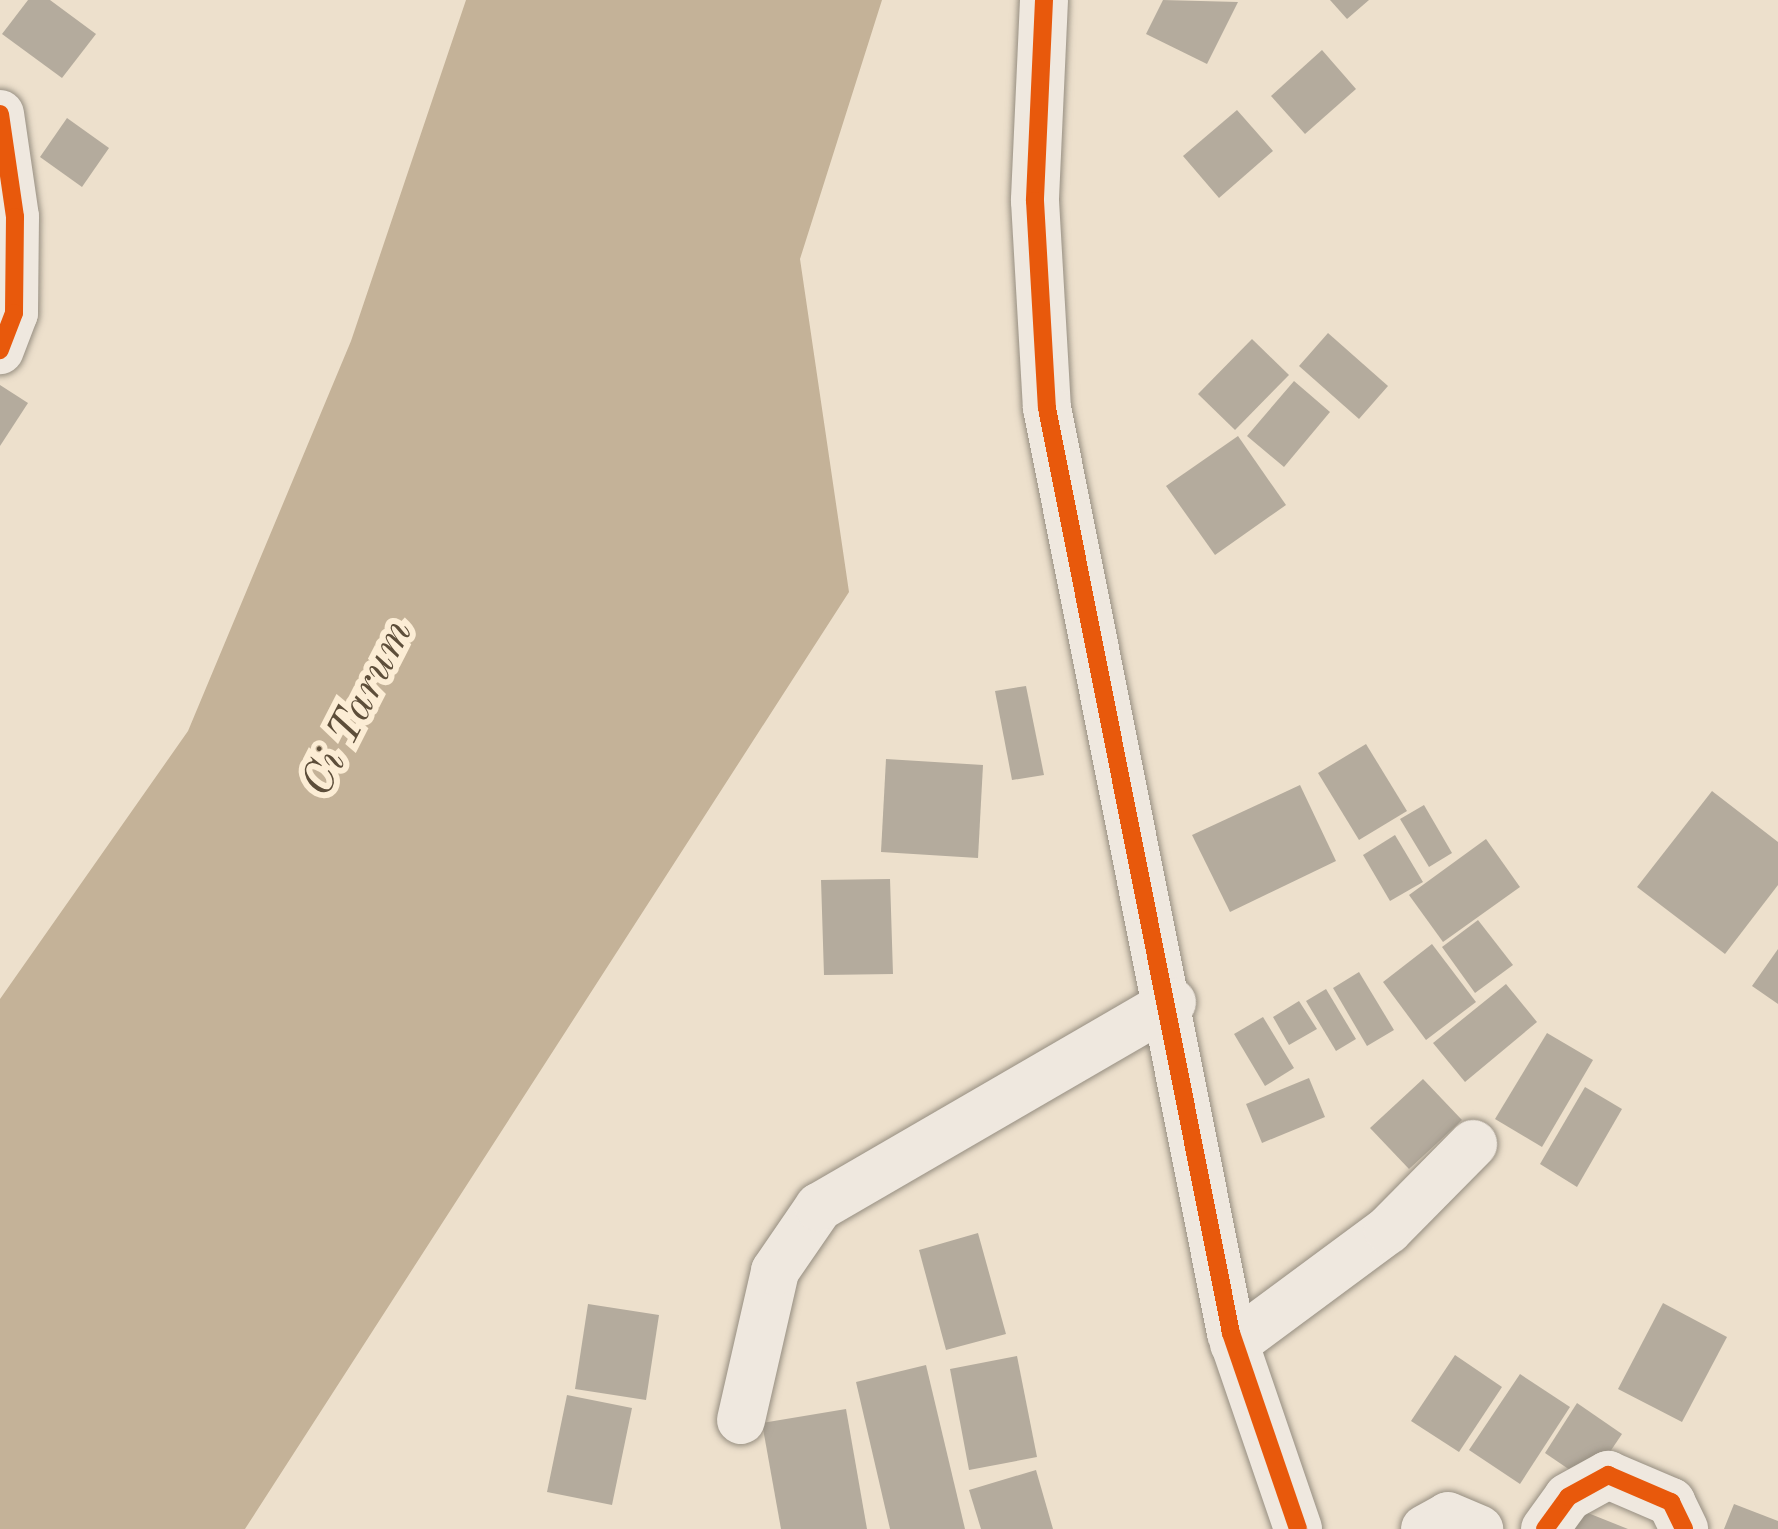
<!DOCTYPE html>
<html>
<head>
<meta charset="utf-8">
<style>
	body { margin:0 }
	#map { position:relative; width:1778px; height:1529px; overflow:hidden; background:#ede0cc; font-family:"Old Standard TT",serif }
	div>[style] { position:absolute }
	.water>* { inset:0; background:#c4b298 }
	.building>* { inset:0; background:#b4ab9d }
	.roads { filter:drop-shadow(0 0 3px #968e81) drop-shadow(0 0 3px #968e81) }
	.minor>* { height:48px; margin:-24px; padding:0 24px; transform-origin:24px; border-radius:24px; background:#efe8df }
	.cycleway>* { height:18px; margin:-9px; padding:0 9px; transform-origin:9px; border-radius:9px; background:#e8590c }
	span { translate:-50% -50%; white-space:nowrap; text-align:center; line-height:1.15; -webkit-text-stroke:12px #fcedd5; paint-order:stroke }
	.water-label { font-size:45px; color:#5d4e3a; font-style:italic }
</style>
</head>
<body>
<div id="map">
	<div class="water">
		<div style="clip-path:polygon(466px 0,882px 0,800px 259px,849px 592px,245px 1529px,0 1529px,0 999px,188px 731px,351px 341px)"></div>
	</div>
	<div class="building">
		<div style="clip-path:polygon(28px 0,50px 0,96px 34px,62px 78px,2px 34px)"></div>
		<div style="clip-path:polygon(1163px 0,1238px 2px,1207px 64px,1146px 34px)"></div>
		<div style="clip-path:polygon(1330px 0,1369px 0,1347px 19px)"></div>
		<div style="clip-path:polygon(1322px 50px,1356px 89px,1305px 134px,1271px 96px)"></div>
		<div style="clip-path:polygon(1237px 110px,1273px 151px,1219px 198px,1183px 156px)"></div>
		<div style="clip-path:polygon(67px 118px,109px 148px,82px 187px,40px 157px)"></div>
		<div style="clip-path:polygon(1328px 333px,1388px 386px,1359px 419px,1299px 366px)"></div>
		<div style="clip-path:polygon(1252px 339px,1289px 375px,1235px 430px,1198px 394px)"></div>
		<div style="clip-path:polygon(1294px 381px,1330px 412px,1284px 467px,1247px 436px)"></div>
		<div style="clip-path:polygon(0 385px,28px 403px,0 446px)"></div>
		<div style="clip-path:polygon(1238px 436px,1286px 505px,1215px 555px,1166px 486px)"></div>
		<div style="clip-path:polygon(1026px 686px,1044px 775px,1012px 780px,995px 691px)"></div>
		<div style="clip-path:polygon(1366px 744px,1407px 811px,1359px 840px,1318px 773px)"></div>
		<div style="clip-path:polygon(886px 759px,983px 765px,978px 858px,881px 852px)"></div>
		<div style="clip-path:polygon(1300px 785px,1336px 861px,1230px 912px,1192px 835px)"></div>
		<div style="clip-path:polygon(1712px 791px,1778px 842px,1778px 885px,1725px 954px,1637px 887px)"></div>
		<div style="clip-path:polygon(1424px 805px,1452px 853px,1429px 867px,1400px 819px)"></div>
		<div style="clip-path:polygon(1395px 835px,1423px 882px,1390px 901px,1363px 855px)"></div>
		<div style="clip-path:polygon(1486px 839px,1520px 887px,1443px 942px,1409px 895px)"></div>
		<div style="clip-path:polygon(890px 879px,893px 974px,824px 975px,821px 880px)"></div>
		<div style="clip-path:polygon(1478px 920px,1513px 965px,1475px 993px,1442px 947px)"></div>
		<div style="clip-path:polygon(1432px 944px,1476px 1002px,1426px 1040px,1383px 982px)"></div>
		<div style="clip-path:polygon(1778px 949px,1778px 1004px,1752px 986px)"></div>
		<div style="clip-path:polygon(1359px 972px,1394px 1030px,1367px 1046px,1333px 988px)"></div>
		<div style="clip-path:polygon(1506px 984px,1537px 1022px,1465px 1082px,1433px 1043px)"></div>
		<div style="clip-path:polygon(1326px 989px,1356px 1039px,1336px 1051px,1306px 1001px)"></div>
		<div style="clip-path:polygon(1299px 1001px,1317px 1029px,1289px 1045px,1273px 1017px)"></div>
		<div style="clip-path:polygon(1263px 1017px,1294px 1068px,1265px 1086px,1234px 1034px)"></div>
		<div style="clip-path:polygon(1547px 1033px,1593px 1060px,1542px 1147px,1495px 1119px)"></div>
		<div style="clip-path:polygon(1309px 1078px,1325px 1117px,1262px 1143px,1246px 1104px)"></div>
		<div style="clip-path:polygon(1423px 1079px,1462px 1120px,1409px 1169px,1370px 1128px)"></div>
		<div style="clip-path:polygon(1585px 1087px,1622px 1109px,1577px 1187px,1540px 1164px)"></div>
		<div style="clip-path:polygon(978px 1233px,1006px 1334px,946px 1350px,919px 1250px)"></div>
		<div style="clip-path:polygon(1663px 1303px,1727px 1337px,1682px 1422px,1618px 1389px)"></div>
		<div style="clip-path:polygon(588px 1304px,659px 1315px,646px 1400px,575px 1389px)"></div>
		<div style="clip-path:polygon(1455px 1355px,1502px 1387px,1459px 1452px,1411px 1421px)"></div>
		<div style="clip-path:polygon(1017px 1356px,1037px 1457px,969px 1470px,950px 1369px)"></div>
		<div style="clip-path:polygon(926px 1365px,965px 1529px,890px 1529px,856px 1382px)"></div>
		<div style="clip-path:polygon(1520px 1374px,1570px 1407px,1520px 1484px,1469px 1450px)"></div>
		<div style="clip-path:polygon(567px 1395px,632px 1408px,612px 1505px,547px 1492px)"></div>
		<div style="clip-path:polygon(1577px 1403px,1622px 1434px,1589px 1483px,1545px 1453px)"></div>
		<div style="clip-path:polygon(846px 1409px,867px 1529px,781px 1529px,762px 1423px)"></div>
		<div style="clip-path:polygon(1036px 1470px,1053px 1529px,981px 1529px,969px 1490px)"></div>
		<div style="clip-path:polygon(1734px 1504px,1778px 1521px,1778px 1529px,1724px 1529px)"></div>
		<div style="clip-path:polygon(1583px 1511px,1628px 1529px,1575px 1529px)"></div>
	</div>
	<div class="roads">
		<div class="minor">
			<div style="left:1044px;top:0;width:201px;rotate:92.6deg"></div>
			<div style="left:1035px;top:201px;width:207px;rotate:86.7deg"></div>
			<div style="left:1047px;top:408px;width:943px;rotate:78.75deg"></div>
			<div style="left:1231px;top:1333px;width:207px;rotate:71.1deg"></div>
			<div style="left:0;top:114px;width:104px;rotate:81.7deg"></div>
			<div style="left:15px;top:217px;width:96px;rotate:90.6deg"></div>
			<div style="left:14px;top:313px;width:40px;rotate:111deg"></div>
			<div style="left:1234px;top:1344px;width:192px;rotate:-36.5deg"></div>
			<div style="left:1388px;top:1230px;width:121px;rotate:-45.3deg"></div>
			<div style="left:741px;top:1420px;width:153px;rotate:-77.1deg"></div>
			<div style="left:775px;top:1271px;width:78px;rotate:-55.5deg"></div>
			<div style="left:819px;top:1207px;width:408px;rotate:-30.1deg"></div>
			<div style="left:1425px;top:1529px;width:26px;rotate:-29deg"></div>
			<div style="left:1448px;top:1516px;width:34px;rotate:23deg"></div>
			<div style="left:1545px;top:1529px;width:39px;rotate:-54deg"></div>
			<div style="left:1568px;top:1497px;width:46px;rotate:-28.8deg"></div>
			<div style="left:1608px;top:1475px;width:69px;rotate:23.2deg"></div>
			<div style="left:1671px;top:1502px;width:30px;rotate:64deg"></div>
		</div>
	</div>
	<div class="cycleway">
		<div style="left:1044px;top:0;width:201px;rotate:92.6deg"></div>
		<div style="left:1035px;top:201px;width:207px;rotate:86.7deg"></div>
		<div style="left:1047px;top:408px;width:943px;rotate:78.75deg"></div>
		<div style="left:1231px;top:1333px;width:207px;rotate:71.1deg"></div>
		<div style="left:0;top:114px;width:104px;rotate:81.7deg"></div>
		<div style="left:15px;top:217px;width:96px;rotate:90.6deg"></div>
		<div style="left:14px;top:313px;width:40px;rotate:111deg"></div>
		<div style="left:1545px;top:1529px;width:39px;rotate:-54deg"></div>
		<div style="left:1568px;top:1497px;width:46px;rotate:-28.8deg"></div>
		<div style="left:1608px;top:1475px;width:69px;rotate:23.2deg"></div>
		<div style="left:1671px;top:1502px;width:30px;rotate:64deg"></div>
	</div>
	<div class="water-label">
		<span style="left:359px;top:709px;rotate:-63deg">Ci Tarum</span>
	</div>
</div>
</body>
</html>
